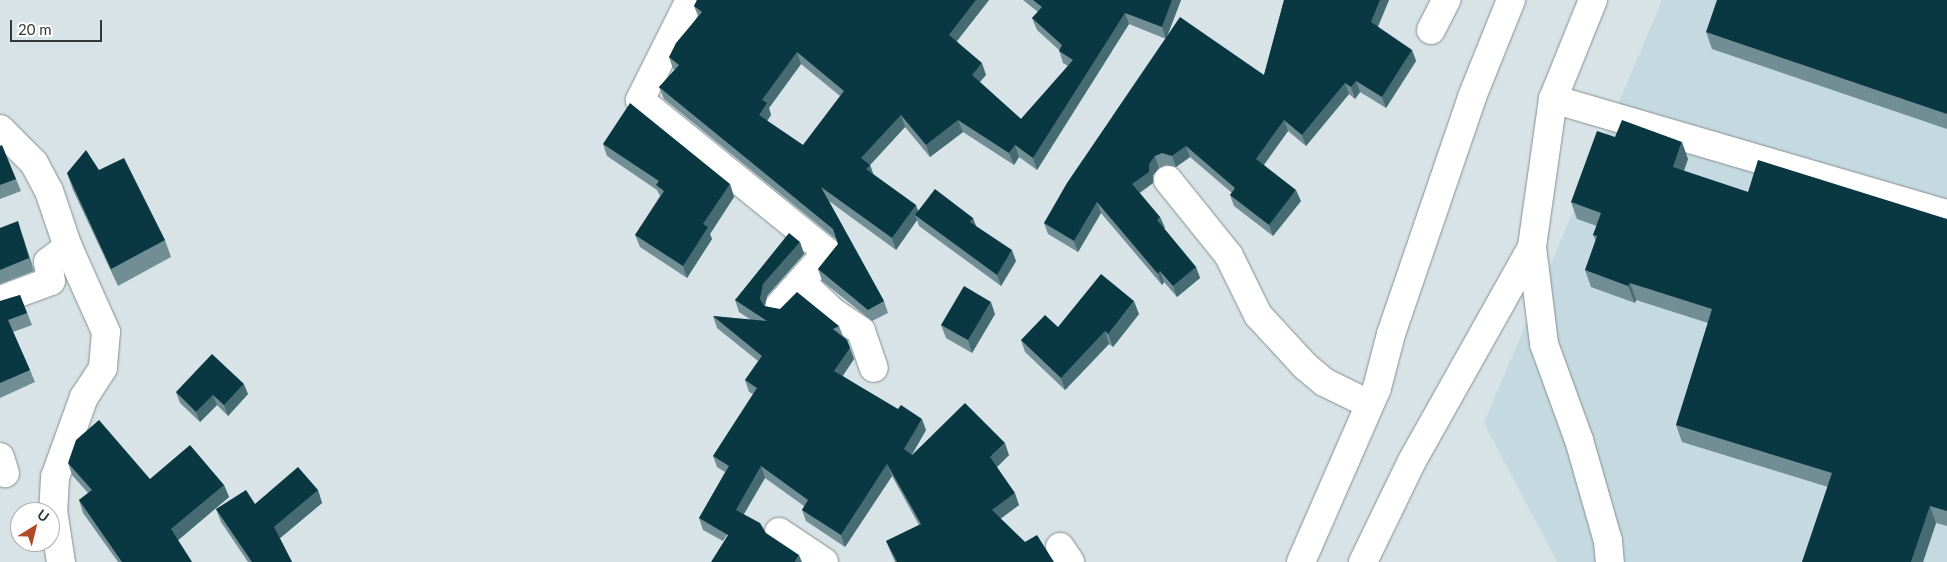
<!DOCTYPE html>
<html>
<head>
<meta charset="utf-8">
<style>
	body { margin:0 }
	#map { position:relative; width:1947px; height:562px; overflow:hidden; background:#d7e3e6; font-family:Lato,sans-serif }
	div>[style] { position:absolute }
	.built>* { inset:0; background:#c5dae0 }
	.roads { filter:drop-shadow(0 0 1px #848f92) drop-shadow(0 0 1px #848f92) }
	.minor>* { height:28px; margin:-14px; padding:0 14px; transform-origin:14px; border-radius:14px; background:#fff }
	.wall>* { inset:0; background:#708e94 }
	.shaded-wall>* { inset:0; background:#476b73 }
	.building>* { inset:0; background:#093842 }
	span { translate:-50% -50%; white-space:nowrap; text-align:center; line-height:1.15; -webkit-text-stroke:5px #fff; paint-order:stroke }
	.north { position:absolute; left:10px; top:502px; width:50px; height:50px; box-sizing:border-box; background:#fff; border:1px solid #adafaf; border-radius:50%; rotate:36deg; font-size:14px; font-weight:700; line-height:20px; text-align:center; color:#323738 }
	.north::after { content:''; display:block; margin:auto; width:18px; height:22px; background:#b24a25; clip-path:polygon(50% 0,100% 100%,50% 72%,0 100%) }
	.scale { position:absolute; left:10px; top:20px; width:92px; height:22px; box-sizing:border-box; border:2px solid #323738; border-top:0; padding-left:6px; font-size:15px; line-height:18px; white-space:nowrap; color:#323738; -webkit-text-stroke:4px #fff; paint-order:stroke }
</style>
</head>
<body>
<div id="map">
	<div class="built">
		<div style="clip-path:polygon(1662px 0,1947px 0,1947px 562px,1557px 562px,1484px 423px)"></div>
	</div>
	<div class="roads">
		<div class="minor">
			<div style="left:690px;top:0;width:112px;rotate:116.6deg"></div>
			<div style="left:640px;top:100px;width:241px;rotate:39.1deg"></div>
			<div style="left:827px;top:252px;width:72px;rotate:131.6deg"></div>
			<div style="left:1593px;top:0;width:107px;rotate:112deg"></div>
			<div style="left:1553px;top:99px;width:149px;rotate:98.1deg"></div>
			<div style="left:1532px;top:247px;width:98px;rotate:82.9deg"></div>
			<div style="left:1544px;top:344px;width:102px;rotate:70deg"></div>
			<div style="left:1579px;top:440px;width:105px;rotate:74deg"></div>
			<div style="left:1608px;top:541px;width:21px;rotate:85deg"></div>
			<div style="left:1431px;top:30px;width:34px;rotate:-63deg"></div>
			<div style="left:1553px;top:99px;width:410px;rotate:16.3deg"></div>
			<div style="left:0;top:129px;width:48px;rotate:45deg"></div>
			<div style="left:34px;top:163px;width:32px;rotate:62deg"></div>
			<div style="left:49px;top:191px;width:59px;rotate:71.3deg"></div>
			<div style="left:68px;top:247px;width:93px;rotate:65.9deg"></div>
			<div style="left:106px;top:332px;width:36px;rotate:95deg"></div>
			<div style="left:103px;top:368px;width:35px;rotate:123deg"></div>
			<div style="left:84px;top:397px;width:85px;rotate:109.9deg"></div>
			<div style="left:55px;top:477px;width:34px;rotate:93deg"></div>
			<div style="left:53px;top:511px;width:52px;rotate:81.1deg"></div>
			<div style="left:1168px;top:180px;width:97px;rotate:51.2deg"></div>
			<div style="left:1229px;top:256px;width:66px;rotate:63.8deg"></div>
			<div style="left:1258px;top:315px;width:69px;rotate:47.3deg"></div>
			<div style="left:1305px;top:366px;width:25px;rotate:40deg"></div>
			<div style="left:1324px;top:382px;width:50px;rotate:26.1deg"></div>
			<div style="left:801px;top:282px;width:44px;rotate:43.2deg"></div>
			<div style="left:833px;top:312px;width:34px;rotate:34deg"></div>
			<div style="left:861px;top:331px;width:39px;rotate:71deg"></div>
			<div style="left:0;top:300px;width:54px;rotate:-20.4deg"></div>
			<div style="left:51px;top:281px;width:19px;rotate:-99deg"></div>
			<div style="left:48px;top:262px;width:25px;rotate:-37deg"></div>
			<div style="left:0;top:457px;width:17px;rotate:73deg"></div>
			<div style="left:779px;top:532px;width:54px;rotate:33.7deg"></div>
			<div style="left:1060px;top:547px;width:18px;rotate:56deg"></div>
			<div style="left:1301px;top:562px;width:190px;rotate:-66.4deg"></div>
			<div style="left:1377px;top:388px;width:56px;rotate:-75.5deg"></div>
			<div style="left:1391px;top:334px;width:250px;rotate:-71.1deg"></div>
			<div style="left:1472px;top:97px;width:105px;rotate:-68.1deg"></div>
			<div style="left:1363px;top:562px;width:112px;rotate:-64.1deg"></div>
			<div style="left:1412px;top:461px;width:245px;rotate:-60.7deg"></div>
		</div>
	</div>
	<div class="wall">
		<div style="clip-path:polygon(evenodd,697px 0,989px 0,957px 41px,986px 75px,980px 82px,1021px 119px,1068px 66px,1063px 63px,1059px 50px,1037px 30px,1032px 18px,1038px 12px,1023px 0,1181px 0,1166px 39px,1129px 24px,1037px 170px,1019px 157px,1014px 165px,963px 132px,930px 157px,905px 127px,870px 165px,873px 174px,916px 205px,918px 211px,973px 218px,976px 226px,1016px 261px,1001px 286px,919px 226px,917px 220px,896px 250px,829px 201px,884px 301px,888px 313px,872px 321px,822px 281px,818px 269px,838px 244px,837px 240px,664px 99px,659px 87px,675px 70px,673px 69px,669px 57px,698px 16px,694px 6px,697px 0,801px 64px,840px 96px,803px 145px,767px 121px,771px 115px,769px 108px,801px 64px)"></div>
		<div style="clip-path:polygon(1284px 0,1389px 0,1378px 27px,1412px 50px,1416px 61px,1386px 108px,1360px 92px,1355px 99px,1349px 94px,1306px 146px,1288px 131px,1264px 165px,1301px 201px,1273px 236px,1234px 206px,1230px 195px,1232px 193px,1190px 157px,1176px 167px,1166px 165px,1159px 168px,1153px 175px,1153px 183px,1140px 193px,1160px 217px,1165px 228px,1164px 228px,1196px 267px,1200px 278px,1177px 297px,1164px 282px,1162px 285px,1101px 213px,1078px 252px,1048px 234px,1044px 223px,1264px 75px)"></div>
		<div style="clip-path:polygon(1947px 0,1947px 129px,1712px 49px,1706px 32px)"></div>
		<div style="clip-path:polygon(1615px 137px,1688px 159px,1684px 171px,1748px 192px,1947px 219px,1947px 526px,1936px 523px,1923px 562px,1802px 562px,1828px 487px,1682px 442px,1676px 425px,1708px 323px,1636px 300px,1635px 303px,1591px 287px,1585px 270px,1596px 241px,1593px 235px,1597px 226px,1577px 219px,1571px 202px)"></div>
		<div style="clip-path:polygon(603px 144px,730px 184px,734px 197px,710px 234px,712px 239px,687px 278px,640px 247px,635px 235px,660px 196px,657px 190px,607px 156px)"></div>
		<div style="clip-path:polygon(0 146px,16px 179px,21px 191px,0 199px)"></div>
		<div style="clip-path:polygon(99px 170px,165px 240px,171px 257px,118px 286px,73px 190px,67px 173px)"></div>
		<div style="clip-path:polygon(0 228px,22px 234px,34px 271px,0 284px)"></div>
		<div style="clip-path:polygon(800px 242px,804px 254px,767px 296px,765px 306px,839px 326px,843px 336px,847px 340px,854px 359px,843px 376px,926px 430px,912px 455px,1009px 455px,997px 467px,1019px 505px,1000px 519px,1025px 542px,1054px 562px,895px 562px,891px 553px,886px 541px,919px 525px,892px 476px,845px 547px,806px 521px,802px 510px,804px 506px,765px 478px,723px 541px,703px 530px,699px 518px,725px 472px,717px 467px,713px 456px,753px 394px,749px 392px,745px 380px,758px 361px,717px 328px,713px 316px,751px 320px,739px 312px,735px 300px)"></div>
		<div style="clip-path:polygon(20px 295px,32px 325px,13px 332px,30px 370px,35px 382px,0 398px,0 301px)"></div>
		<div style="clip-path:polygon(995px 314px,972px 353px,946px 338px,941px 325px)"></div>
		<div style="clip-path:polygon(1139px 314px,1113px 347px,1109px 344px,1065px 390px,1025px 352px,1021px 340px,1058px 327px)"></div>
		<div style="clip-path:polygon(176px 392px,248px 394px,228px 416px,217px 405px,200px 422px,180px 403px)"></div>
		<div style="clip-path:polygon(68px 463px,150px 479px,224px 485px,229px 497px,178px 540px,192px 562px,118px 562px,83px 513px,79px 500px,88px 493px,72px 475px)"></div>
		<div style="clip-path:polygon(318px 490px,322px 503px,280px 538px,292px 562px,248px 562px,221px 522px,216px 509px,255px 504px)"></div>
	</div>
	<div class="shaded-wall">
		<div style="clip-path:polygon(976px 0,989px 0,953px 46px,949px 35px)"></div>
		<div style="clip-path:polygon(1172px 0,1181px 0,1166px 39px,1162px 27px)"></div>
		<div style="clip-path:polygon(1380px 0,1389px 0,1375px 33px,1371px 22px)"></div>
		<div style="clip-path:polygon(1125px 13px,1129px 24px,1037px 170px,1033px 158px)"></div>
		<div style="clip-path:polygon(1412px 50px,1416px 61px,1386px 108px,1382px 97px)"></div>
		<div style="clip-path:polygon(797px 52px,801px 64px,769px 108px,771px 115px,763px 127px,759px 115px,762px 100px)"></div>
		<div style="clip-path:polygon(982px 63px,986px 75px,976px 86px,972px 75px)"></div>
		<div style="clip-path:polygon(1356px 81px,1360px 92px,1355px 99px,1351px 87px)"></div>
		<div style="clip-path:polygon(1345px 83px,1349px 94px,1306px 146px,1302px 135px)"></div>
		<div style="clip-path:polygon(901px 115px,905px 127px,870px 165px,874px 176px,870px 181px,861px 158px)"></div>
		<div style="clip-path:polygon(958px 120px,963px 132px,930px 157px,926px 145px)"></div>
		<div style="clip-path:polygon(1284px 120px,1288px 131px,1260px 170px,1256px 159px)"></div>
		<div style="clip-path:polygon(1682px 142px,1688px 159px,1679px 184px,1673px 167px)"></div>
		<div style="clip-path:polygon(1015px 145px,1019px 157px,1014px 165px,1009px 153px)"></div>
		<div style="clip-path:polygon(1186px 146px,1190px 157px,1176px 167px,1172px 156px)"></div>
		<div style="clip-path:polygon(1155px 156px,1159px 168px,1153px 175px,1153px 183px,1136px 195px,1132px 184px)"></div>
		<div style="clip-path:polygon(730px 184px,734px 197px,710px 234px,712px 239px,687px 278px,683px 266px,703px 224px)"></div>
		<div style="clip-path:polygon(1296px 190px,1301px 201px,1273px 236px,1269px 225px)"></div>
		<div style="clip-path:polygon(1097px 202px,1101px 213px,1078px 252px,1074px 241px)"></div>
		<div style="clip-path:polygon(916px 205px,920px 216px,915px 215px,917px 220px,896px 250px,892px 238px)"></div>
		<div style="clip-path:polygon(1160px 217px,1165px 228px,1161px 231px,1157px 220px)"></div>
		<div style="clip-path:polygon(973px 218px,977px 229px,970px 222px)"></div>
		<div style="clip-path:polygon(18px 221px,22px 234px,34px 271px,29px 258px)"></div>
		<div style="clip-path:polygon(800px 242px,804px 254px,767px 296px,764px 310px,760px 299px,763px 284px)"></div>
		<div style="clip-path:polygon(1012px 250px,1016px 261px,1001px 286px,997px 275px)"></div>
		<div style="clip-path:polygon(1196px 267px,1200px 278px,1177px 297px,1173px 286px)"></div>
		<div style="clip-path:polygon(1160px 271px,1164px 282px,1162px 285px,1158px 274px)"></div>
		<div style="clip-path:polygon(1630px 283px,1636px 300px,1635px 303px,1628px 286px)"></div>
		<div style="clip-path:polygon(1134px 301px,1139px 314px,1113px 347px,1108px 334px)"></div>
		<div style="clip-path:polygon(991px 302px,995px 314px,972px 353px,968px 340px)"></div>
		<div style="clip-path:polygon(1105px 331px,1109px 344px,1065px 390px,1061px 378px)"></div>
		<div style="clip-path:polygon(850px 348px,854px 359px,838px 382px,834px 371px)"></div>
		<div style="clip-path:polygon(244px 384px,248px 394px,228px 416px,224px 405px)"></div>
		<div style="clip-path:polygon(213px 395px,217px 405px,200px 422px,196px 412px)"></div>
		<div style="clip-path:polygon(922px 419px,926px 430px,908px 461px,904px 449px)"></div>
		<div style="clip-path:polygon(1005px 443px,1009px 455px,995px 469px,990px 457px)"></div>
		<div style="clip-path:polygon(887px 464px,892px 476px,845px 547px,841px 535px)"></div>
		<div style="clip-path:polygon(761px 466px,765px 478px,740px 521px,736px 510px)"></div>
		<div style="clip-path:polygon(224px 485px,229px 497px,176px 542px,171px 529px)"></div>
		<div style="clip-path:polygon(318px 490px,322px 503px,279px 539px,274px 527px)"></div>
		<div style="clip-path:polygon(1015px 493px,1019px 505px,996px 522px,992px 510px)"></div>
		<div style="clip-path:polygon(1930px 506px,1936px 523px,1923px 562px,1911px 562px)"></div>
		<div style="clip-path:polygon(799px 555px,802px 562px,795px 562px)"></div>
	</div>
	<div class="building">
		<div style="clip-path:polygon(evenodd,697px 0,976px 0,949px 35px,982px 63px,972px 75px,1021px 119px,1073px 60px,1059px 51px,1062px 45px,1032px 18px,1042px 7px,1033px 0,1172px 0,1162px 27px,1125px 13px,1033px 158px,1015px 145px,1009px 153px,958px 120px,926px 145px,901px 115px,861px 158px,870px 165px,866px 169px,916px 205px,892px 238px,821px 187px,884px 301px,868px 310px,818px 269px,838px 244px,833px 229px,659px 87px,679px 65px,669px 57px,676px 43px,702px 12px,694px 6px,697px 0,797px 52px,844px 91px,803px 145px,759px 115px,767px 103px,762px 100px,797px 52px)"></div>
		<div style="clip-path:polygon(1284px 0,1380px 0,1371px 22px,1412px 50px,1382px 97px,1356px 81px,1351px 87px,1345px 83px,1302px 135px,1284px 120px,1256px 159px,1296px 190px,1269px 225px,1230px 195px,1235px 188px,1186px 146px,1172px 156px,1162px 153px,1155px 156px,1149px 164px,1149px 172px,1132px 184px,1160px 217px,1157px 220px,1196px 267px,1173px 286px,1160px 271px,1158px 274px,1097px 202px,1074px 241px,1044px 223px,1067px 183px,1180px 17px,1264px 75px)"></div>
		<div style="clip-path:polygon(1717px 0,1947px 0,1947px 114px,1706px 32px)"></div>
		<div style="clip-path:polygon(630px 103px,730px 184px,703px 224px,708px 227px,683px 266px,635px 235px,664px 191px,656px 185px,659px 181px,603px 144px)"></div>
		<div style="clip-path:polygon(1622px 120px,1682px 142px,1673px 167px,1748px 192px,1758px 160px,1947px 219px,1947px 511px,1930px 506px,1911px 562px,1802px 562px,1832px 473px,1676px 425px,1712px 309px,1630px 283px,1628px 286px,1585px 270px,1597px 236px,1593px 235px,1601px 213px,1571px 202px,1597px 131px,1615px 137px)"></div>
		<div style="clip-path:polygon(2px 145px,16px 179px,0 185px,0 146px)"></div>
		<div style="clip-path:polygon(86px 150px,99px 170px,124px 158px,165px 240px,111px 269px,67px 173px)"></div>
		<div style="clip-path:polygon(935px 189px,973px 218px,970px 222px,1012px 250px,997px 275px,915px 215px)"></div>
		<div style="clip-path:polygon(18px 221px,29px 258px,0 270px,0 228px)"></div>
		<div style="clip-path:polygon(789px 233px,800px 242px,763px 284px,760px 299px,764px 306px,780px 309px,797px 292px,839px 326px,833px 329px,847px 340px,850px 348px,834px 371px,898px 409px,901px 405px,922px 419px,904px 449px,912px 455px,965px 403px,1005px 443px,990px 457px,1015px 493px,992px 510px,1025px 542px,1037px 535px,1054px 562px,897px 562px,886px 541px,921px 524px,887px 464px,841px 535px,802px 510px,808px 500px,761px 466px,736px 510px,760px 523px,766px 533px,799px 555px,795px 562px,711px 562px,728px 535px,699px 518px,729px 466px,713px 456px,757px 388px,745px 380px,762px 356px,713px 316px,767px 321px,735px 300px)"></div>
		<div style="clip-path:polygon(1101px 274px,1134px 301px,1108px 334px,1105px 331px,1061px 378px,1021px 340px,1045px 315px,1058px 327px)"></div>
		<div style="clip-path:polygon(964px 286px,991px 302px,968px 340px,941px 325px)"></div>
		<div style="clip-path:polygon(20px 295px,27px 313px,8px 320px,30px 370px,0 383px,0 301px)"></div>
		<div style="clip-path:polygon(212px 354px,244px 384px,224px 405px,213px 395px,196px 412px,176px 392px)"></div>
		<div style="clip-path:polygon(99px 420px,150px 479px,190px 445px,224px 485px,171px 529px,192px 562px,122px 562px,79px 500px,92px 490px,68px 463px,76px 440px)"></div>
		<div style="clip-path:polygon(298px 467px,318px 490px,274px 527px,292px 562px,252px 562px,216px 509px,246px 490px,255px 504px)"></div>
	</div>
	<div class="north">U</div>
	<div class="scale">20 m</div>
</div>
</body>
</html>
